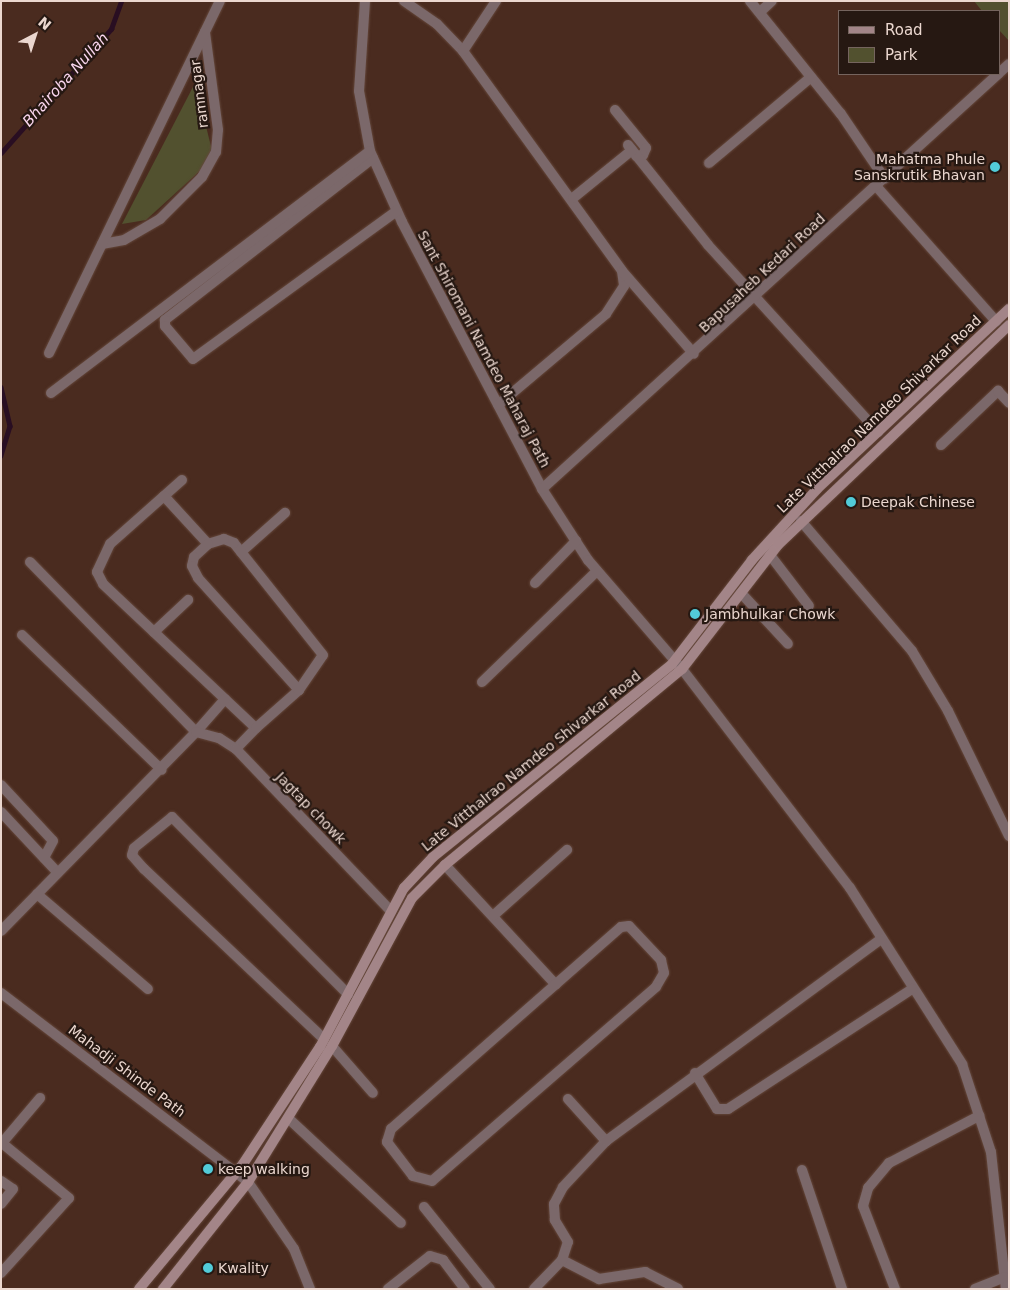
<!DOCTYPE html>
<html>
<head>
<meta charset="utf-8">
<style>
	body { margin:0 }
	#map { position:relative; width:1010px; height:1290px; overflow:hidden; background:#4a2b1f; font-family:"DejaVu Sans",sans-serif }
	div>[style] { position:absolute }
	.green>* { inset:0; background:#52512f }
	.stream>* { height:4.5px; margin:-2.25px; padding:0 2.25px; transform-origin:2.25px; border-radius:2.25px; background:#290e22 }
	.roads { filter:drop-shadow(0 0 1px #64473b) drop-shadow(0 0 1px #64473b) }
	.minor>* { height:10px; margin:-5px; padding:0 5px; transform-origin:5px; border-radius:5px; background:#7b686a }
	.secondary>* { height:10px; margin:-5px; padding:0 5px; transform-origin:5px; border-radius:5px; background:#a38588 }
	.dots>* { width:14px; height:14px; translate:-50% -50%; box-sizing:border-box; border:2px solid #261812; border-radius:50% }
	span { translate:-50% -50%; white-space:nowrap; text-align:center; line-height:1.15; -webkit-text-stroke:4.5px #261812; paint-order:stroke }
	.street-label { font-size:14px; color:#ebd7cf }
	.poi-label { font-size:14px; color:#ebd7cf }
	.right { translate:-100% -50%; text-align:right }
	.left { translate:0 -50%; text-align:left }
	.water-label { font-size:15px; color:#fad6ee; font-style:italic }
	.frame { position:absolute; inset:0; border:2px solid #ebd7cf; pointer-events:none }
	.legend { position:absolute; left:838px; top:10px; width:162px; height:65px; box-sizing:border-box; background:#261812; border:1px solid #75645e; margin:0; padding:6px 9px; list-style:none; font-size:15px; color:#ebd7cf }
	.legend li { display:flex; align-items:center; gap:10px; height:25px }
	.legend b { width:25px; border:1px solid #75645e }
	.north { position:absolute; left:10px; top:10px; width:50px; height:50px; -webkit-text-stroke:4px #261812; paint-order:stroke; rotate:40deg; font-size:14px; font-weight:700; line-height:20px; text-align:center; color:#ebd7cf }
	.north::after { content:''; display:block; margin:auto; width:18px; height:22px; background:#ebd7cf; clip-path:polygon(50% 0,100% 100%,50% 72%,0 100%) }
</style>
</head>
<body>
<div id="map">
	<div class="green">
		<div style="clip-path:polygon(974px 1px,1009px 1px,1009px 41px,999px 30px,999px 11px,982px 11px)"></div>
		<div style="clip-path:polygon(195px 83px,214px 158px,146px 220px,122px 224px)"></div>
	</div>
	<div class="stream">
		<div style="left:1px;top:153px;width:166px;rotate:-48.4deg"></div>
		<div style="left:111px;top:29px;width:30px;rotate:-70deg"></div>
		<div style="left:1px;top:387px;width:40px;rotate:77deg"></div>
		<div style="left:10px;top:426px;width:31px;rotate:107deg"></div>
	</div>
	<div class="roads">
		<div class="minor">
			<div style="left:365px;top:1px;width:90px;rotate:93.8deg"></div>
			<div style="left:359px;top:91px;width:61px;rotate:79.6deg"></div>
			<div style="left:370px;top:151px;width:78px;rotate:65.7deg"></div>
			<div style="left:402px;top:222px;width:301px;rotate:62.3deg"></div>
			<div style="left:542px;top:489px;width:85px;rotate:57.1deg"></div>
			<div style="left:588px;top:560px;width:144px;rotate:49.2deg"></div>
			<div style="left:682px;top:669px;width:276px;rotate:52.5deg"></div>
			<div style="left:850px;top:888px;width:209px;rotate:57.5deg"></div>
			<div style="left:962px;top:1064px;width:93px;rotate:71.8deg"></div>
			<div style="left:991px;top:1152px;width:138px;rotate:83.8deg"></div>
			<div style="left:404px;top:1px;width:40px;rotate:34.9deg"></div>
			<div style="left:437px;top:24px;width:37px;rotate:46deg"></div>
			<div style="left:463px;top:51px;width:271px;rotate:54.1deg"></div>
			<div style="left:622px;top:271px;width:15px;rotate:82deg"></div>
			<div style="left:624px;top:286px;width:33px;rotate:123deg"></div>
			<div style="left:606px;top:314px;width:141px;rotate:139.9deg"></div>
			<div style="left:750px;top:1px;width:145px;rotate:51.2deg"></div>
			<div style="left:841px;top:114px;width:78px;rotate:55.9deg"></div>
			<div style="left:760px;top:12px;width:16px;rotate:-43deg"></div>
			<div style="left:463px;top:51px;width:60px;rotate:-56.6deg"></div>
			<div style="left:999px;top:73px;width:13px;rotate:-42deg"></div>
			<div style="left:615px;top:110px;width:49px;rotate:50.8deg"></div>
			<div style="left:646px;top:148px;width:8px;rotate:113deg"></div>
			<div style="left:643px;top:155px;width:7px;rotate:172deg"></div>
			<div style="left:628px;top:145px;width:128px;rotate:51.3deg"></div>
			<div style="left:708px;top:245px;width:253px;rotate:47.7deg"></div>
			<div style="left:373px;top:158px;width:264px;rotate:142.1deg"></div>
			<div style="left:165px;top:320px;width:6px;rotate:90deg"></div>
			<div style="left:165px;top:326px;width:43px;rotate:49.7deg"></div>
			<div style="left:193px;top:359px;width:252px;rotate:-36deg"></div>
			<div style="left:709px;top:163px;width:133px;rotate:-40.1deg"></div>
			<div style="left:876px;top:186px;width:181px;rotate:48.4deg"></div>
			<div style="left:573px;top:198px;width:76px;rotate:-39.1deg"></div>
			<div style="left:102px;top:244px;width:22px;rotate:-10deg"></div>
			<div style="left:124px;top:240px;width:42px;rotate:-30.3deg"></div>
			<div style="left:160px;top:219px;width:59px;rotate:-45deg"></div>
			<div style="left:202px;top:177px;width:29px;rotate:-61deg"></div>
			<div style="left:216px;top:152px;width:22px;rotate:-85deg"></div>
			<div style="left:218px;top:130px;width:99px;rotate:-97.6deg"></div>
			<div style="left:623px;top:272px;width:108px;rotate:49.1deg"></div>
			<div style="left:49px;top:353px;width:391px;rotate:-64.1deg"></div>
			<div style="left:51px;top:393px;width:400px;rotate:-37.2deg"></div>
			<div style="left:941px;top:445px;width:79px;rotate:-43.5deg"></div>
			<div style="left:998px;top:391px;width:16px;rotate:47deg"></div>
			<div style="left:182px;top:480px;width:96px;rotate:138.4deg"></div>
			<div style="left:110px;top:544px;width:31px;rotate:115deg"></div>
			<div style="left:97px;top:572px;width:13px;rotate:63deg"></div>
			<div style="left:103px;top:584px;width:210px;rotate:43.3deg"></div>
			<div style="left:256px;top:728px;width:29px;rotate:134deg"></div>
			<div style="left:542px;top:489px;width:617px;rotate:-42.3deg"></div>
			<div style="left:164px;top:496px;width:65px;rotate:47.5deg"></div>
			<div style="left:801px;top:521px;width:171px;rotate:49.5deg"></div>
			<div style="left:912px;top:651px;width:70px;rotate:59deg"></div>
			<div style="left:948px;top:711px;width:139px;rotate:64deg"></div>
			<div style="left:241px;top:552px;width:59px;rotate:-41.6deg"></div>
			<div style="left:770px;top:555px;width:64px;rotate:52.6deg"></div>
			<div style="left:30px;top:562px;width:238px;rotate:45.7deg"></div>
			<div style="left:196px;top:732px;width:44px;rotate:-48.7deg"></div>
			<div style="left:535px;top:583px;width:59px;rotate:-45.7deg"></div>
			<div style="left:741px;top:593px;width:69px;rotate:47.3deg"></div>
			<div style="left:154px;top:632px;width:47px;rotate:-43.3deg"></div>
			<div style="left:22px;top:635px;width:194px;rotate:44deg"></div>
			<div style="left:482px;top:682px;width:160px;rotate:-44deg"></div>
			<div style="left:256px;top:728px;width:57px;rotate:-41.5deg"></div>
			<div style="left:299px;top:690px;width:42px;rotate:-55.6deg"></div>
			<div style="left:323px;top:655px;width:143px;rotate:-128.5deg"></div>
			<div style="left:234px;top:543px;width:11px;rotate:-158deg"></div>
			<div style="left:224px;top:539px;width:17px;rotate:163deg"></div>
			<div style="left:208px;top:544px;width:19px;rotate:137deg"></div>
			<div style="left:194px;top:557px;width:9px;rotate:103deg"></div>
			<div style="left:192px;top:566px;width:13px;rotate:63deg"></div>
			<div style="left:198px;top:578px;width:151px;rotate:48deg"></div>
			<div style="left:1px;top:785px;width:76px;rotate:47.1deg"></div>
			<div style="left:53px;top:841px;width:19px;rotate:118deg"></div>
			<div style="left:1px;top:812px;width:83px;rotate:46.9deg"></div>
			<div style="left:445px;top:865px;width:163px;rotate:47.2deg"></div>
			<div style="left:37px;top:894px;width:146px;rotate:40.6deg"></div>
			<div style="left:494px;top:915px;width:98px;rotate:-41.7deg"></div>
			<div style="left:629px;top:926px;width:47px;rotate:46.7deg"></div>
			<div style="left:661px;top:960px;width:13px;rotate:77deg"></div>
			<div style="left:664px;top:973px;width:16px;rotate:120deg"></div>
			<div style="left:656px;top:987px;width:296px;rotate:139.1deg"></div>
			<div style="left:432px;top:1181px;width:20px;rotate:-165deg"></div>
			<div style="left:413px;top:1176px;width:43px;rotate:-127.4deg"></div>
			<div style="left:387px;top:1142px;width:14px;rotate:-73deg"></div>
			<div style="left:391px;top:1129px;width:306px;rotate:-41.3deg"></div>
			<div style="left:621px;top:927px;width:8px;rotate:-7deg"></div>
			<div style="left:1px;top:931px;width:279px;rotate:-45.6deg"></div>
			<div style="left:196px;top:732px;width:24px;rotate:15deg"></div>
			<div style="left:219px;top:738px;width:20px;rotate:33deg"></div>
			<div style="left:236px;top:749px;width:224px;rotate:46.3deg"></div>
			<div style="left:1px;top:993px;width:311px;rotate:37.4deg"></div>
			<div style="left:248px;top:1182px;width:81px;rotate:55.5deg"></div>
			<div style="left:294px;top:1249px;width:43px;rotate:68.2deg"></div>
			<div style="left:324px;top:1039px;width:248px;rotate:-136.6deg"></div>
			<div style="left:144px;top:869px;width:18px;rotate:-131deg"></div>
			<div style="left:132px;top:855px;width:7px;rotate:-74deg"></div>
			<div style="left:134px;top:848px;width:49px;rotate:-39.2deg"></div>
			<div style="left:172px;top:817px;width:250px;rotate:45.2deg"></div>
			<div style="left:332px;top:1046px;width:62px;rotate:48.9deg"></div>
			<div style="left:695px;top:1073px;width:42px;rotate:58.6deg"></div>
			<div style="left:717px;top:1109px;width:11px"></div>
			<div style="left:728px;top:1109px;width:220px;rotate:-33.1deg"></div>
			<div style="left:568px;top:1099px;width:57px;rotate:47.9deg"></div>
			<div style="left:288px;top:1118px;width:154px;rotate:42.9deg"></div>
			<div style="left:802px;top:1170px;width:126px;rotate:71.4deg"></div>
			<div style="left:1px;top:1181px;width:14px;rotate:34deg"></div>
			<div style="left:13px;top:1189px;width:19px;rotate:129deg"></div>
			<div style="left:424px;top:1207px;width:105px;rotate:51.2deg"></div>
			<div style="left:562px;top:1260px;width:42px;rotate:27.2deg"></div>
			<div style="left:599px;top:1279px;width:47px;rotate:-8.7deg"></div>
			<div style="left:645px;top:1272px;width:37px;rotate:27deg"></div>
			<div style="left:1px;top:1273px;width:101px;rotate:-47.8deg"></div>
			<div style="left:69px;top:1198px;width:87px;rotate:-140.6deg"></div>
			<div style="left:2px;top:1143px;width:59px;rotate:-49.8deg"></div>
			<div style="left:388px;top:1289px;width:53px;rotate:-38.2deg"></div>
			<div style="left:430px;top:1256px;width:14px;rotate:17deg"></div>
			<div style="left:443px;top:1260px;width:36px;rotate:53deg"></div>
			<div style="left:534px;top:1289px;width:40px;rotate:-46deg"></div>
			<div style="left:562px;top:1260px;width:19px;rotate:-72deg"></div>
			<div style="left:568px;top:1242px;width:26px;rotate:-121deg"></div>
			<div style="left:555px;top:1220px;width:16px;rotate:-94deg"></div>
			<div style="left:554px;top:1204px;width:19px;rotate:-62deg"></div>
			<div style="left:563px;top:1187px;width:63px;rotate:-46.9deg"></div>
			<div style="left:606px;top:1141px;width:341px;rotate:-36.3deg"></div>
			<div style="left:895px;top:1289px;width:89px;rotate:-111.1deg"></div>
			<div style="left:863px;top:1206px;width:19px;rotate:-74deg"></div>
			<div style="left:868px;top:1188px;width:33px;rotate:-50deg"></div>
			<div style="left:889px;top:1163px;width:102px;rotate:-27.6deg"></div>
			<div style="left:975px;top:1289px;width:32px;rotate:-22deg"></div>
		</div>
		<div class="secondary">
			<div style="left:139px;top:1289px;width:163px;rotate:-50.2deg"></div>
			<div style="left:243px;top:1164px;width:140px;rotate:-56.7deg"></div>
			<div style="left:320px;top:1047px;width:180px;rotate:-62.2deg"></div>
			<div style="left:404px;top:888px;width:42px;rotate:-46.9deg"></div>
			<div style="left:433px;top:857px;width:307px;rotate:-38.9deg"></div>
			<div style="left:672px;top:664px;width:131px;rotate:-52.4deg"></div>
			<div style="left:752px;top:560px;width:96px;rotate:-47.5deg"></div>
			<div style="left:817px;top:489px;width:263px;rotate:-43.2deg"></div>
			<div style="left:163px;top:1289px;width:137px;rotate:-51.5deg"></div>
			<div style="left:248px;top:1182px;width:160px;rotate:-58.3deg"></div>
			<div style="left:332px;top:1046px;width:168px;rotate:-61.6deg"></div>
			<div style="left:412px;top:898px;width:47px;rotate:-45deg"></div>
			<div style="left:445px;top:865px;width:308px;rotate:-39.6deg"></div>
			<div style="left:682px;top:669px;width:157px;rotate:-52.3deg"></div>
			<div style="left:778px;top:545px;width:319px;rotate:-43.6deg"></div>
		</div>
	</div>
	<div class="dots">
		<div style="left:995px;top:167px;background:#52cbd8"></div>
		<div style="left:851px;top:502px;background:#52cbd8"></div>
		<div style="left:695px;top:614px;background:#52cbd8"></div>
		<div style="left:208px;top:1169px;background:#52cbd8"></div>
		<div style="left:208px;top:1268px;background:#52cbd8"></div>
	</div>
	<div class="street-label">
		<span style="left:199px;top:94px;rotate:-97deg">ramnagar</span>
		<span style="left:762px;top:273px;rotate:-43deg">Bapusaheb Kedari Road</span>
		<span style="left:484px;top:349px;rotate:62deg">Sant Shiromani Namdeo Maharaj Path</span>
		<span style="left:879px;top:414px;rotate:-44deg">Late Vitthalrao Namdeo Shivarkar Road</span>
		<span style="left:531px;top:761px;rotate:-39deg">Late Vitthalrao Namdeo Shivarkar Road</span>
		<span style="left:311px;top:808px;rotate:46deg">Jagtap chowk</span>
		<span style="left:127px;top:1071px;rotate:37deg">Mahadji Shinde Path</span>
	</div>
	<div class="poi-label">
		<span class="right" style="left:985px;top:167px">Mahatma Phule<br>Sanskrutik Bhavan</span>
		<span class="left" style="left:861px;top:502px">Deepak Chinese</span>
		<span class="left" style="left:705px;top:614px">Jambhulkar Chowk</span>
		<span class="left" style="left:218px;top:1169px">keep walking</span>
		<span class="left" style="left:218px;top:1268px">Kwality</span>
	</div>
	<div class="water-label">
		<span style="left:66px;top:80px;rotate:-48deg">Bhairoba Nullah</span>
	</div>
	<div class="frame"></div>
	<ul class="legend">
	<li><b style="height:6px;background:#a38588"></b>Road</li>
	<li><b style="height:14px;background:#52512f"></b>Park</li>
	</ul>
	<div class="north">N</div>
</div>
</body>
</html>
